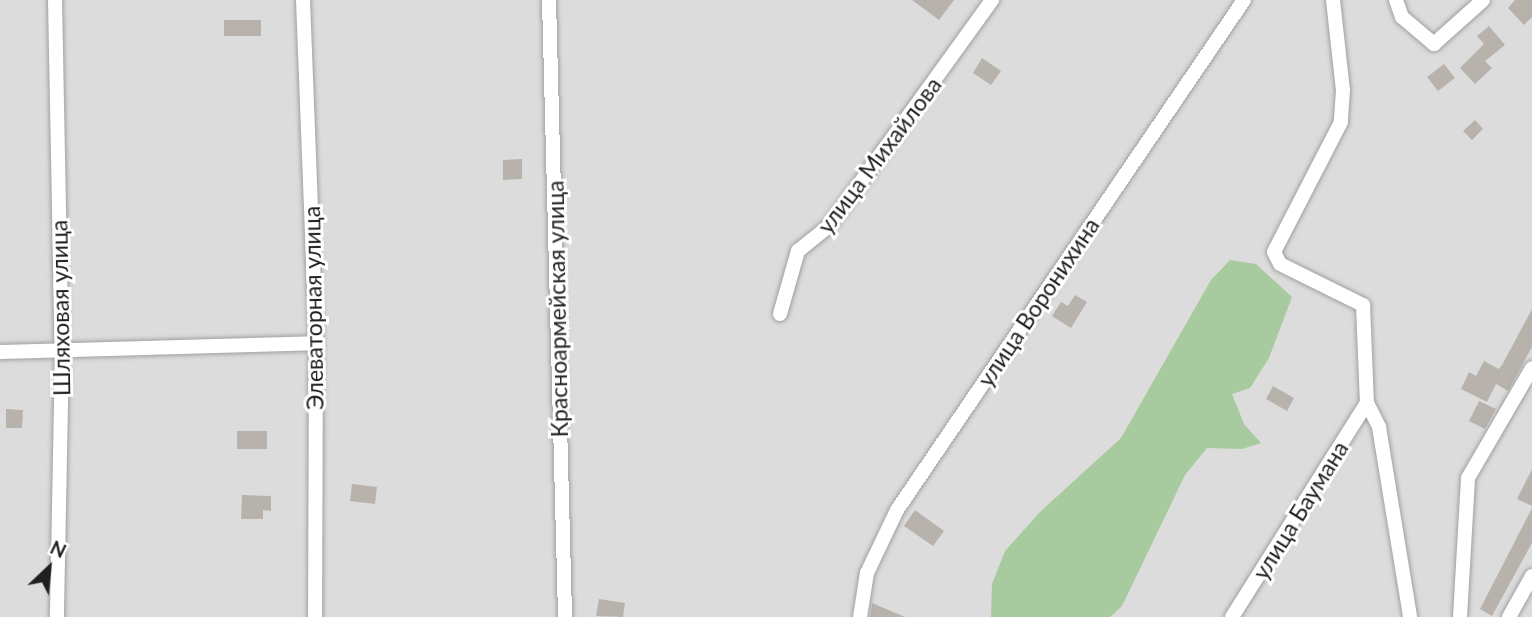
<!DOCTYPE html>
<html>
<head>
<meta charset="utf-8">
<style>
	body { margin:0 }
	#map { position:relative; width:1532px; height:617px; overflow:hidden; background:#efece6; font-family:Lato,sans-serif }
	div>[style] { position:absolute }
	.residential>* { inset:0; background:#dddcdc }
	.forest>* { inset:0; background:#a7ca9e }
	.building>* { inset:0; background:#b8b2ac }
	.roads { filter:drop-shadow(0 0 2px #a0a0a0) drop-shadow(0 0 2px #a0a0a0) }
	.minor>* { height:14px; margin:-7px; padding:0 7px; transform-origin:7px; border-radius:7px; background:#fff }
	span { translate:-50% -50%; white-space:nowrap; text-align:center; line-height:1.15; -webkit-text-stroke:6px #fff; paint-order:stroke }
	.street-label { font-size:23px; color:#1f1f1f }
	.north { position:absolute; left:14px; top:533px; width:70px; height:70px; -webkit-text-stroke:5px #fff; paint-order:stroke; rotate:26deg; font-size:19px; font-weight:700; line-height:28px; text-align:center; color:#1f1f1f }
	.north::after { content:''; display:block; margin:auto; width:24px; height:32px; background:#1f1f1f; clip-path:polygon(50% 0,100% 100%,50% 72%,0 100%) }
</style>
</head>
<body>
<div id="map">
	<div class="residential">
		<div style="clip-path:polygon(0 0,1532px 0,1532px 617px,0 617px)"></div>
	</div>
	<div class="forest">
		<div style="clip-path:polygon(1230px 260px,1256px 264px,1292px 297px,1269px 358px,1250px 388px,1232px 394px,1244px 424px,1261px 443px,1242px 449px,1207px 448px,1185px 475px,1122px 606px,1110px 617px,991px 617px,992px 584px,1005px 551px,1041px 511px,1121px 438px,1211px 280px)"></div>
	</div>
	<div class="building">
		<div style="clip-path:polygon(912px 0,954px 0,939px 20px)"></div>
		<div style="clip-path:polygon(1515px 0,1532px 0,1532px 17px,1524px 25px,1508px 8px)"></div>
		<div style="clip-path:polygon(224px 20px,261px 20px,261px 36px,224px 36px)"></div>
		<div style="clip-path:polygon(1489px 26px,1505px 45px,1485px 61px,1492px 68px,1475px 84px,1460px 68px,1484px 44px,1477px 36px)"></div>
		<div style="clip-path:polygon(982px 58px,1001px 71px,991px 85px,973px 73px)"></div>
		<div style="clip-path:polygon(1444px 64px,1455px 78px,1438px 91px,1427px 77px)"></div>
		<div style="clip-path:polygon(1475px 120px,1483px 129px,1472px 140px,1463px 131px)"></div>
		<div style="clip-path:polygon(522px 159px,522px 179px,503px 180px,503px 160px)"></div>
		<div style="clip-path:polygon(1075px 295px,1087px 302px,1071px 328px,1052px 316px,1061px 302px,1068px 306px)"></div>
		<div style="clip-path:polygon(1532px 309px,1532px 347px,1508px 391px,1496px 384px,1487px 402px,1461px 389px,1469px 372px,1476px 376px,1484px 361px,1499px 369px,1502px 365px)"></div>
		<div style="clip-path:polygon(1273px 386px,1294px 398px,1287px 411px,1266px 399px)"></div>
		<div style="clip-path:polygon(1479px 401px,1496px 409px,1485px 429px,1469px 421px)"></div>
		<div style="clip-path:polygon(6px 409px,23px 410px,22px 428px,6px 428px)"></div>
		<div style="clip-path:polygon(237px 431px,267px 431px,267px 449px,237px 449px)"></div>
		<div style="clip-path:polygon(1532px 469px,1532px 506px,1517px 499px)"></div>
		<div style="clip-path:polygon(352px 484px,377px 487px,375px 504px,350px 501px)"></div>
		<div style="clip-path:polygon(242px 495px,271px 496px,271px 511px,263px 510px,263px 519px,241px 519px)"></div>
		<div style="clip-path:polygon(1532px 508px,1532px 543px,1492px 616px,1480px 609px)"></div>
		<div style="clip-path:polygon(915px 510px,944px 531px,933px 546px,904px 526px)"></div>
		<div style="clip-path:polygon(599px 599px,625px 603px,623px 617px,596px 616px)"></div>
		<div style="clip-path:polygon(872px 603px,905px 617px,870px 617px)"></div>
	</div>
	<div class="roads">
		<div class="minor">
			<div style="left:55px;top:0;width:351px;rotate:88.9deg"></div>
			<div style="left:62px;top:351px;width:266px;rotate:91.1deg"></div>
			<div style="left:303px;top:0;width:343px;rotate:87.8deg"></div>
			<div style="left:316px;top:343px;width:274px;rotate:90.2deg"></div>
			<div style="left:549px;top:0;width:617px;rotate:88.51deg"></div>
			<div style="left:1333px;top:0;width:91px;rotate:83.7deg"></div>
			<div style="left:1343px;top:90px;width:32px;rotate:94deg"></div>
			<div style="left:1341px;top:122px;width:146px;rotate:117.3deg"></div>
			<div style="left:1274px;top:252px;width:13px;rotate:63deg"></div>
			<div style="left:1280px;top:264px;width:93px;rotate:26.3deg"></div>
			<div style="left:1363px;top:305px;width:98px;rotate:87.7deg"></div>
			<div style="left:1367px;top:403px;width:27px;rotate:63deg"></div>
			<div style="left:1379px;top:427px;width:193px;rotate:80.7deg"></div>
			<div style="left:1396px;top:0;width:18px;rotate:71deg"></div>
			<div style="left:1402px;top:17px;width:42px;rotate:40.2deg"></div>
			<div style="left:1434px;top:44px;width:66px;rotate:-41.9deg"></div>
			<div style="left:780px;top:314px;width:66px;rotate:-74.1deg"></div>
			<div style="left:798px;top:251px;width:40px;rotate:-39deg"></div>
			<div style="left:829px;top:226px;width:279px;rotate:-54.2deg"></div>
			<div style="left:0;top:352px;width:316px;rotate:-1.6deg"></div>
			<div style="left:860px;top:617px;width:45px;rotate:-81deg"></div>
			<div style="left:867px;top:573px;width:70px;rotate:-64.5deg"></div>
			<div style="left:897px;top:510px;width:617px;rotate:-55.77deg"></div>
			<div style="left:1232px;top:617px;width:253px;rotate:-57.8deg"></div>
			<div style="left:1460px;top:617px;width:139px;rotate:-86.7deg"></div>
			<div style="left:1468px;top:478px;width:127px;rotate:-59.8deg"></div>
			<div style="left:1509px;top:617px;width:47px;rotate:-60.7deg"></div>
		</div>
	</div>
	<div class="street-label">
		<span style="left:879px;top:155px;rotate:-53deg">улица Михайлова</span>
		<span style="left:1038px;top:302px;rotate:-56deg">улица Воронихина</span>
		<span style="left:60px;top:308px;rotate:-91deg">Шляховая улица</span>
		<span style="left:313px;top:308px;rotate:-91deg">Элеваторная улица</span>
		<span style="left:557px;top:309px;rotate:-91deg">Красноармейская улица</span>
		<span style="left:1300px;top:510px;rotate:-58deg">улица Баумана</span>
	</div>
	<div class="north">N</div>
</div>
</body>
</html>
